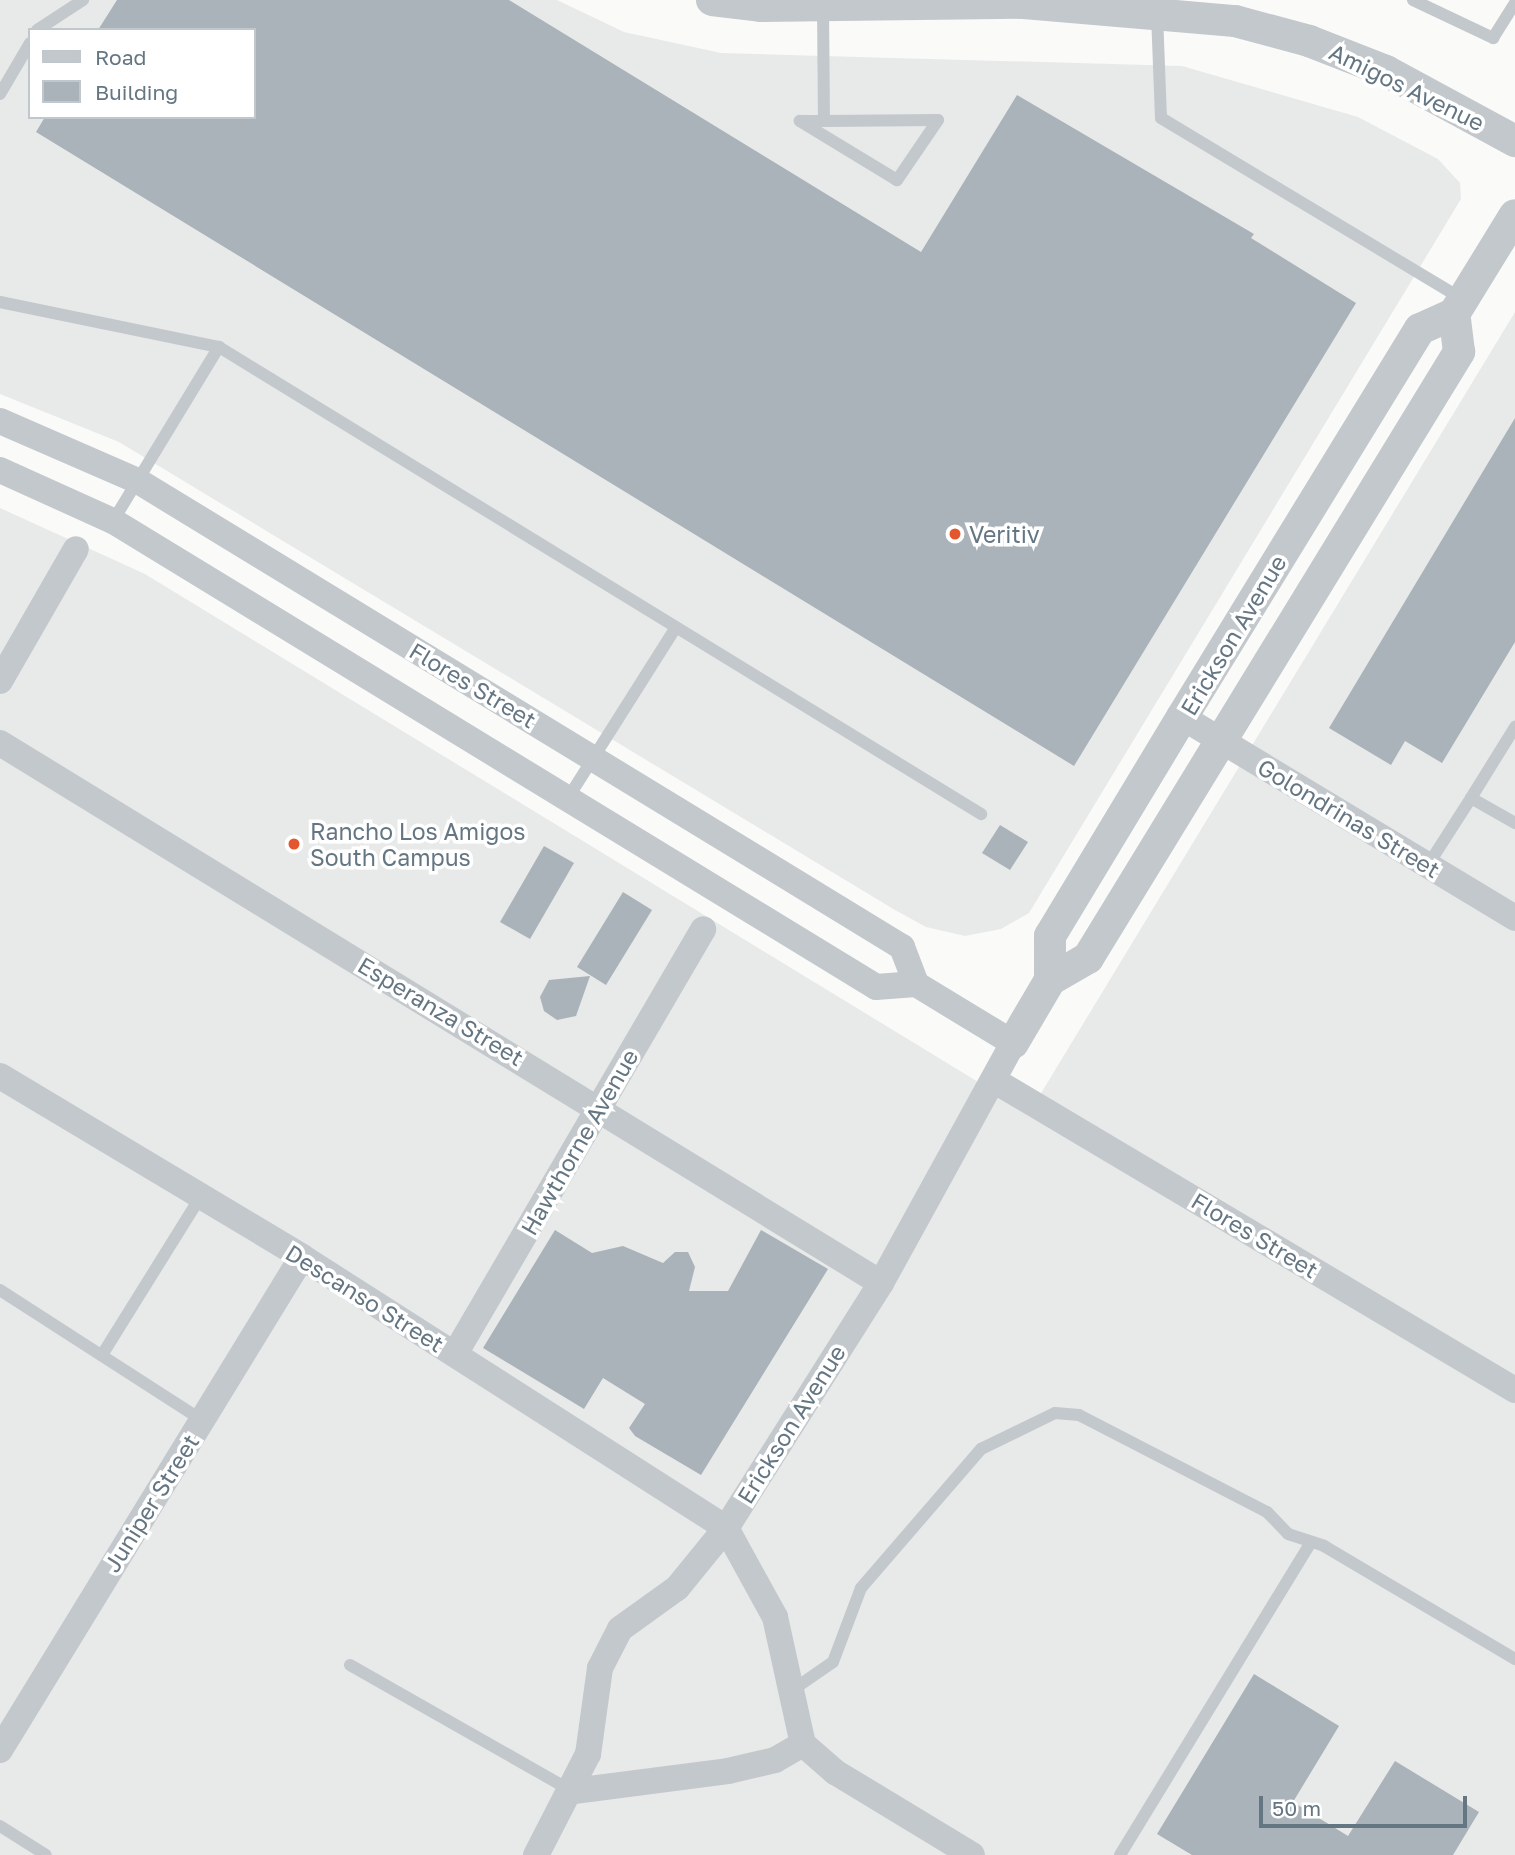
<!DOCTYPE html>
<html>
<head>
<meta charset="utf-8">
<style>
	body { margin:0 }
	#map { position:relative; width:1515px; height:1855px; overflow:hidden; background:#fafaf8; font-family:"Golos Text",sans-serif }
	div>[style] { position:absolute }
	.built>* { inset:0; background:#e8e9e9 }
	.building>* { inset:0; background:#aab3b9 }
	.service>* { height:12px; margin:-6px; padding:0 6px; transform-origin:6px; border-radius:6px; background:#c3c8cc }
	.minor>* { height:26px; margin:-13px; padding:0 13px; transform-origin:13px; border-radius:13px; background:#c3c8cc }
	.tertiary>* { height:32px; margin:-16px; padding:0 16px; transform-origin:16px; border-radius:16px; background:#c3c8cc }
	.dots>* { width:19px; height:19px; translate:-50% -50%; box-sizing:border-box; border:4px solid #fff; border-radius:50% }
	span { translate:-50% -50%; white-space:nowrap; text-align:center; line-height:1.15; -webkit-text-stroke:7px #fff; paint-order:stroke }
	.street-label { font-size:23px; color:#657683 }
	.poi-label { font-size:23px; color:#657683 }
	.left { translate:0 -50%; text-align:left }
	.legend { position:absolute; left:28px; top:28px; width:228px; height:91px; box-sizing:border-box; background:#fff; border:2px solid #c1c8cd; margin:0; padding:9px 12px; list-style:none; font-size:21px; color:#657683 }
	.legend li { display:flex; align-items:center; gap:14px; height:35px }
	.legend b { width:35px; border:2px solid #c1c8cd }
	.scale { position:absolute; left:1259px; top:1796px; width:208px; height:32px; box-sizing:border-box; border:4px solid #657683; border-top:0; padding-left:9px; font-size:21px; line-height:24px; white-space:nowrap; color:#657683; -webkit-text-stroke:5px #fff; paint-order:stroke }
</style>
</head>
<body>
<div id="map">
	<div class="built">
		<div style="clip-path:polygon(evenodd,0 0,557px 0,624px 32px,721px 53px,1182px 66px,1358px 117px,1438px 159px,1460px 183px,1461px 199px,1029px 913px,1001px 929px,965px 936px,926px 927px,895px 910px,119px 442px,0 394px,0 0,30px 30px,254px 30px,254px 117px,30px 117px,30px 30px)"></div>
		<div style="clip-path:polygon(1515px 312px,1515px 1855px,0 1855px,0 508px,145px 574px,1029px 1113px)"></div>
	</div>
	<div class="building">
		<div style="clip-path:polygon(117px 0,509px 0,921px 252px,1017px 95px,1254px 234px,1251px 238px,1356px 303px,1074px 766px,36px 132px,45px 117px,254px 117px,254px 30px,98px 30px)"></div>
		<div style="clip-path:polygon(1515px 418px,1515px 642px,1442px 763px,1405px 741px,1391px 765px,1329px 728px)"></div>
		<div style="clip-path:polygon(1000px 825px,1028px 842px,1010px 870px,982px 853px)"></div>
		<div style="clip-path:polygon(544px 846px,574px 863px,530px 939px,500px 922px)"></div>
		<div style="clip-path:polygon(623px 892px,652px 910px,606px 985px,577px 967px)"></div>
		<div style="clip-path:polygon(590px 976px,576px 1016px,557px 1020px,544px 1011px,540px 997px,549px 980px)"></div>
		<div style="clip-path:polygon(555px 1230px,592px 1253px,623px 1246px,663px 1263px,675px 1252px,688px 1252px,695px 1267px,689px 1291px,728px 1291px,761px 1230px,828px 1269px,701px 1475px,635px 1436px,629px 1428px,645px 1404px,603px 1378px,584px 1409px,483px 1348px)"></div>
		<div style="clip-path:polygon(1254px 1674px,1339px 1726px,1293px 1802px,1348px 1836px,1395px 1761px,1479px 1812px,1453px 1855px,1192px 1855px,1157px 1834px)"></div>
	</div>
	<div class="service">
		<div style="left:1413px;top:0;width:89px;rotate:25.4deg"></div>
		<div style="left:1493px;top:38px;width:41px;rotate:-57.8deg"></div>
		<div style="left:823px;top:7px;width:114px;rotate:89.5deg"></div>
		<div style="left:1157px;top:14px;width:104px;rotate:87.8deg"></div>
		<div style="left:1161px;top:118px;width:350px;rotate:31deg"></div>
		<div style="left:37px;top:30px;width:55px;rotate:-33.1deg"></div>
		<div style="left:0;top:94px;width:59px;rotate:-59.5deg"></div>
		<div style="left:938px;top:120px;width:73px;rotate:124.3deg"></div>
		<div style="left:897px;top:180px;width:114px;rotate:-148.7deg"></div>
		<div style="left:800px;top:121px;width:24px"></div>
		<div style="left:824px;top:121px;width:114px;rotate:-0.5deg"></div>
		<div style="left:0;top:302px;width:224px;rotate:11.6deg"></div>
		<div style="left:219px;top:347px;width:894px;rotate:31.5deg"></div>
		<div style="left:113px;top:521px;width:204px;rotate:-58.7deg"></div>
		<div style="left:568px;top:798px;width:202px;rotate:-57.7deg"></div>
		<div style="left:1471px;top:798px;width:84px;rotate:-58.2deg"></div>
		<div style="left:1428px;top:865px;width:80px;rotate:-57.3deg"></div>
		<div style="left:1471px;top:798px;width:51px;rotate:29.6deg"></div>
		<div style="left:0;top:1290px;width:240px;rotate:32.8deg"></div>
		<div style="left:102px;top:1355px;width:187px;rotate:-58.1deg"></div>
		<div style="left:350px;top:1665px;width:253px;rotate:29.6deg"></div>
		<div style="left:791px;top:1691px;width:51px;rotate:-34.6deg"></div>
		<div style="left:833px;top:1662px;width:79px;rotate:-69.3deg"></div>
		<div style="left:861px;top:1588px;width:184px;rotate:-49.2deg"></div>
		<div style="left:981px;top:1449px;width:82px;rotate:-25.9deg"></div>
		<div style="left:1055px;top:1413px;width:24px;rotate:5deg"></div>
		<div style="left:1079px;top:1415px;width:212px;rotate:27.3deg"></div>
		<div style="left:1267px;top:1512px;width:30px;rotate:46deg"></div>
		<div style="left:1288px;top:1534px;width:38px;rotate:18deg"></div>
		<div style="left:1324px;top:1546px;width:222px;rotate:30.6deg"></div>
		<div style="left:0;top:1826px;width:54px;rotate:32.2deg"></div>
		<div style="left:1120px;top:1855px;width:364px;rotate:-58.6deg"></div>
	</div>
	<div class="minor">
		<div style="left:0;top:421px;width:150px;rotate:23.5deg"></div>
		<div style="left:138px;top:481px;width:895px;rotate:31.38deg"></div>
		<div style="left:902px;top:947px;width:40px;rotate:69deg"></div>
		<div style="left:0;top:470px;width:124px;rotate:24.3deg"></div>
		<div style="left:113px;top:521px;width:894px;rotate:31.41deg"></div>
		<div style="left:876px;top:987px;width:40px;rotate:-4.3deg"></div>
		<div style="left:916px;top:984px;width:114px;rotate:31.3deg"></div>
		<div style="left:1013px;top:1043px;width:274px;rotate:118.8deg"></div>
		<div style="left:881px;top:1283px;width:290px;rotate:122.3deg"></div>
		<div style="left:726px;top:1528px;width:77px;rotate:129.2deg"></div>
		<div style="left:677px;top:1588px;width:70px;rotate:144.3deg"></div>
		<div style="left:620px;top:1629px;width:44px;rotate:117.1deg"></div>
		<div style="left:600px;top:1668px;width:87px;rotate:97.9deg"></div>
		<div style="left:588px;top:1754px;width:114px;rotate:117.2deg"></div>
		<div style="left:0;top:681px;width:152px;rotate:-60.1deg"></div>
		<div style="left:1182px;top:717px;width:389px;rotate:31.1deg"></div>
		<div style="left:0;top:743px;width:1033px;rotate:31.51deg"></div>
		<div style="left:0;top:1076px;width:352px;rotate:30.9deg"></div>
		<div style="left:302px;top:1257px;width:503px;rotate:32.58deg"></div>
		<div style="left:726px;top:1528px;width:102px;rotate:61.2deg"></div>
		<div style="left:775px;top:1617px;width:130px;rotate:77.6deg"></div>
		<div style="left:803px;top:1744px;width:43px;rotate:41.2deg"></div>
		<div style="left:835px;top:1772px;width:160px;rotate:31.2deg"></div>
		<div style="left:995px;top:1081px;width:605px;rotate:30.72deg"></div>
		<div style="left:455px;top:1354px;width:492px;rotate:-59.7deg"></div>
		<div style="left:0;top:1750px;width:578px;rotate:-58.51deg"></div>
		<div style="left:574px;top:1791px;width:155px;rotate:-7.4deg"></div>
		<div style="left:728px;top:1771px;width:48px;rotate:-13.2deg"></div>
		<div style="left:775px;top:1760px;width:32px;rotate:-30deg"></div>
	</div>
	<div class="tertiary">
		<div style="left:712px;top:0;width:49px;rotate:7deg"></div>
		<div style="left:761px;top:6px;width:263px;rotate:-0.7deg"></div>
		<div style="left:1024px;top:3px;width:212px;rotate:4.9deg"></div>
		<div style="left:1235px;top:21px;width:77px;rotate:15.1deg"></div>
		<div style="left:1309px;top:41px;width:83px;rotate:21.3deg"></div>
		<div style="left:1386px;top:71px;width:147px;rotate:28.5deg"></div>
		<div style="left:1050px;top:980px;width:44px;rotate:-90deg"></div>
		<div style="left:1050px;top:936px;width:256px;rotate:-58.9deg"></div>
		<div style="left:1182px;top:717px;width:455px;rotate:-58.5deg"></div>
		<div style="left:1420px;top:329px;width:37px;rotate:-24deg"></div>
		<div style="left:1454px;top:314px;width:116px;rotate:-58.4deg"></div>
		<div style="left:1013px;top:1043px;width:73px;rotate:-59.6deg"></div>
		<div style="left:1050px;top:980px;width:44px;rotate:-30.1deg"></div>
		<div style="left:1088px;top:958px;width:711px;rotate:-58.52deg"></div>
		<div style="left:1459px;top:352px;width:38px;rotate:-97deg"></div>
	</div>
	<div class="dots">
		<div style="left:955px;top:534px;background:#e4572e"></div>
		<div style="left:294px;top:844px;background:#e4572e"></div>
	</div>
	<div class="street-label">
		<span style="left:1407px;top:87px;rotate:26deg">Amigos Avenue</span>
		<span style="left:1233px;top:635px;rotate:-59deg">Erickson Avenue</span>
		<span style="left:473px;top:685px;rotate:31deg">Flores Street</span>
		<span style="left:1349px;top:818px;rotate:31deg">Golondrinas Street</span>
		<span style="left:441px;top:1011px;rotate:31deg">Esperanza Street</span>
		<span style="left:579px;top:1142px;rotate:-60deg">Hawthorne Avenue</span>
		<span style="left:1255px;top:1235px;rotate:31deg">Flores Street</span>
		<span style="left:365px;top:1298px;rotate:32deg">Descanso Street</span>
		<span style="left:791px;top:1424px;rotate:-58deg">Erickson Avenue</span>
		<span style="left:151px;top:1503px;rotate:-58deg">Juniper Street</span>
	</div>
	<div class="poi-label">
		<span class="left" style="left:969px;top:534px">Veritiv</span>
		<span class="left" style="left:310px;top:844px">Rancho Los Amigos<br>South Campus</span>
	</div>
	<ul class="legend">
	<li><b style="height:9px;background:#c3c8cc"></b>Road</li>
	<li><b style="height:19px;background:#aab3b9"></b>Building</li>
	</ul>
	<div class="scale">50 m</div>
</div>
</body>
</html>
